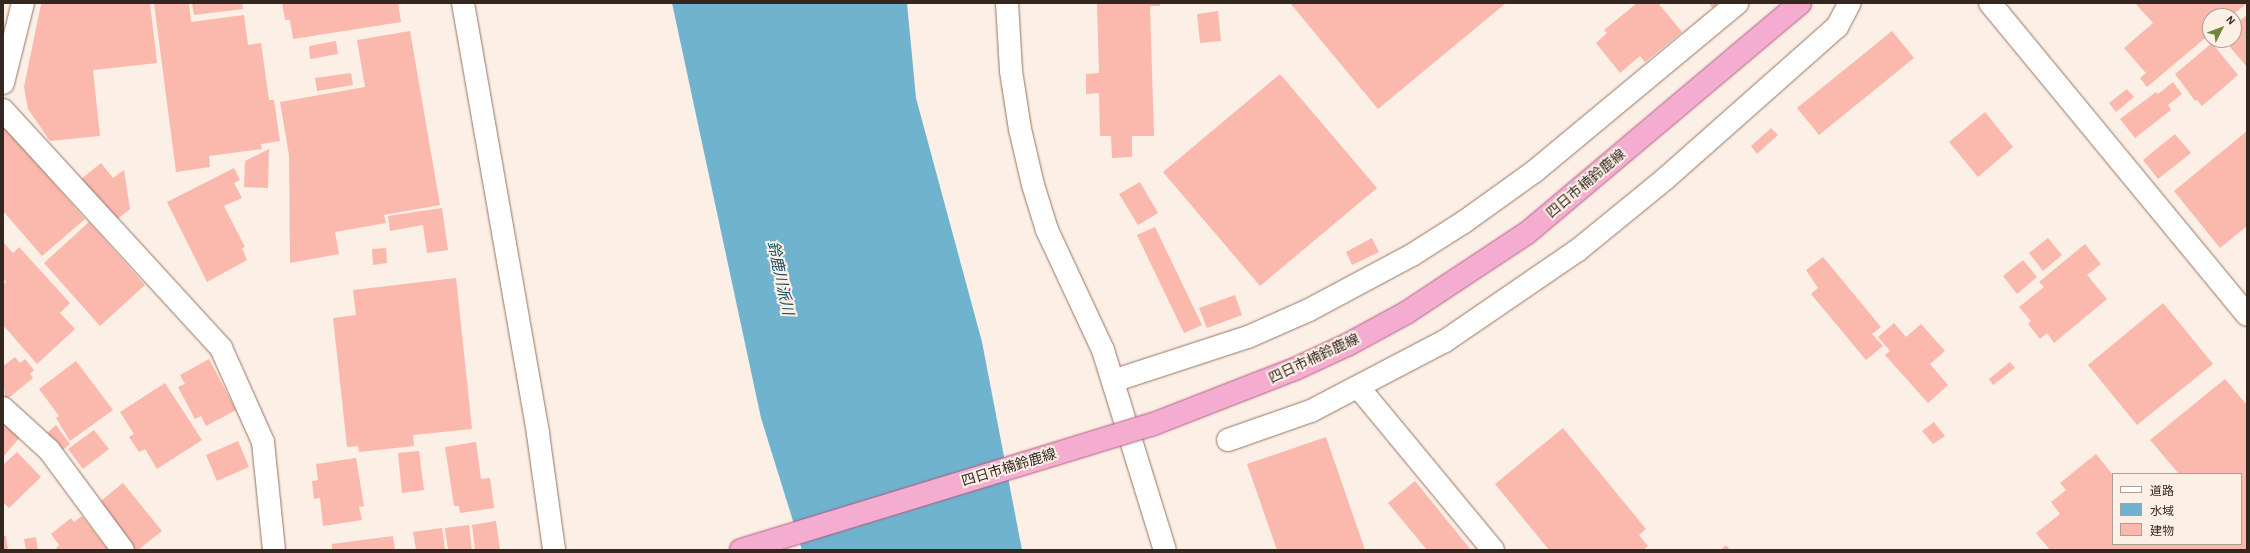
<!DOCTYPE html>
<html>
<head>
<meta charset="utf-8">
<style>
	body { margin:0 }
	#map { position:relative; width:2250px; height:553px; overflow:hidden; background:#fcefe6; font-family:"Alegreya Sans","Noto Sans JP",sans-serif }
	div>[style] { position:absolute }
	.water>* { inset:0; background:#70b3cf }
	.building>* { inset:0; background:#fbb8ac }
	.roads { filter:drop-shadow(0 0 1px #937561) drop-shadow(0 0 1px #937561) }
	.minor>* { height:22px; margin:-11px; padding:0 11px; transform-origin:11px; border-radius:11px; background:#fff }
	.bridges { filter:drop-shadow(0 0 1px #ac5b7d) drop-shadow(0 0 1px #ac5b7d) }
	.major-bridge>* { height:22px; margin:-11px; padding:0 11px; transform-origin:11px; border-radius:11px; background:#f4add0 }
	span { translate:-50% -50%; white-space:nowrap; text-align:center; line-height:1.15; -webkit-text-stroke:4px #fcefe6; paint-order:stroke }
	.street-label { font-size:14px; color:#34271f }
	.water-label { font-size:15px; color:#124a5f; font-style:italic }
	.frame { position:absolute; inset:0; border:4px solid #34271f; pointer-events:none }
	.legend { position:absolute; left:2112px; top:473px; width:130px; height:72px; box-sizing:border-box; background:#fcefe6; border:1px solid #ac9f96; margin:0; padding:5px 7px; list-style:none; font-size:12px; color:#34271f }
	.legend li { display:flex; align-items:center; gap:8px; height:20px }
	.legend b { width:20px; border:1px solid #ac9f96 }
	.north { position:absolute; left:2202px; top:8px; width:40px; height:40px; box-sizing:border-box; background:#fcefe6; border:1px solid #ac9f96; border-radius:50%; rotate:48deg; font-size:11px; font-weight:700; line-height:16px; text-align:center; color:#34271f }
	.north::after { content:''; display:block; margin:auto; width:14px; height:18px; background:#718536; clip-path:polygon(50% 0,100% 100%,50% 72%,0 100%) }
</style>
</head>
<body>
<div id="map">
	<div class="water">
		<div style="clip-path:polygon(672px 3px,907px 3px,916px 98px,982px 342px,1022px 550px,802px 550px,761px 418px)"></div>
	</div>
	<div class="building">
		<div style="clip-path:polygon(51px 3px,150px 3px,157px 63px,93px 70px,100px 136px,50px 141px,28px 109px,24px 87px,41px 4px)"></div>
		<div style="clip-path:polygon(154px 3px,189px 3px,191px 22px,244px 15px,248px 45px,261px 43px,269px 100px,274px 100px,280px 141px,261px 144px,262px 149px,209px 156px,210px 167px,176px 172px)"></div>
		<div style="clip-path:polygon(192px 3px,242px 3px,243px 9px,194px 15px)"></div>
		<div style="clip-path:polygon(282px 3px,398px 3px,401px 22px,293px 39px,290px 20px,285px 20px)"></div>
		<div style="clip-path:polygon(1097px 3px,1160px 3px,1160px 6px,1150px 6px,1154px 136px,1132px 136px,1132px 157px,1112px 158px,1111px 136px,1100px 136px,1099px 93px,1086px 94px,1086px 74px,1099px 73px)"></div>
		<div style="clip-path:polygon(1290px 3px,1506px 3px,1378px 109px)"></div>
		<div style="clip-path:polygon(1637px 3px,1658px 3px,1682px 32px,1645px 62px,1640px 56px,1620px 73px,1596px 43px,1607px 33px,1604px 30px)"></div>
		<div style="clip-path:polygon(1709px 3px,1719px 3px,1712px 8px)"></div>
		<div style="clip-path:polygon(2135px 3px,2247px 3px,2231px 16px,2210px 16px,2210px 34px,2147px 87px,2140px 78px,2146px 73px,2124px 48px,2153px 23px)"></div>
		<div style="clip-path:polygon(1218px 11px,1221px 41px,1200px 43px,1197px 14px)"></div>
		<div style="clip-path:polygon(2247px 15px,2247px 67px,2224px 40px,2234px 40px,2234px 25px)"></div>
		<div style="clip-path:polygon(410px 31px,440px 205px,384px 215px,386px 223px,335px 232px,339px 254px,290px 263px,289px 155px,280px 102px,365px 87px,357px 40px)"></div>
		<div style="clip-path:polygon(1892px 31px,1914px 58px,1819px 135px,1797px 108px)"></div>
		<div style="clip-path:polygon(336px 41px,338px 54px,310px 59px,309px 46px)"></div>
		<div style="clip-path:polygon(2212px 43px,2238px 75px,2202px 106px,2197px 100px,2195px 101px,2175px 74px)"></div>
		<div style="clip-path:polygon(351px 73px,353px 85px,317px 91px,315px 78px)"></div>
		<div style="clip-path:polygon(1280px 74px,1377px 188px,1260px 286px,1163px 172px)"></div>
		<div style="clip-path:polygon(2173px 82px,2182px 94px,2168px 105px,2171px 110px,2135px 138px,2120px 119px,2156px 92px,2158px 94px)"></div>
		<div style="clip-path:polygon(2127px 89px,2134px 97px,2116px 112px,2109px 103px)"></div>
		<div style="clip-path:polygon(1985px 112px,2013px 147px,1978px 177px,1949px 142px)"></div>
		<div style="clip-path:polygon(3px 125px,85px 219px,42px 256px,3px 211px)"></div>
		<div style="clip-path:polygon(1771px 128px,1778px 135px,1757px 154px,1751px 146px)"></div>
		<div style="clip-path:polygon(2247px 131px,2247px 226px,2220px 248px,2174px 191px)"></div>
		<div style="clip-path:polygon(2175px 134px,2191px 153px,2158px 179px,2143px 160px)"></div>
		<div style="clip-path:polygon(269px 149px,268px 188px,244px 187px,245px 161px)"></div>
		<div style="clip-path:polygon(101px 163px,113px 178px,124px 170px,130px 209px,115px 221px,80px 180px)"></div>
		<div style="clip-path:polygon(234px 168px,240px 180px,234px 183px,242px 198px,224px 206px,245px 247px,242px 248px,247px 260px,207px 282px,167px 202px)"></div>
		<div style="clip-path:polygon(1140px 182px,1158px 213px,1138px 225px,1119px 194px)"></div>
		<div style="clip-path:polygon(442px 208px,448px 250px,427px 253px,423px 225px,390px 231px,388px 216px)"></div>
		<div style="clip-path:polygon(89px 222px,145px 285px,100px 326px,44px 263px)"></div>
		<div style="clip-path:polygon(1155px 227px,1202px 325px,1184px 333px,1137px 235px)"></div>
		<div style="clip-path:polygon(1372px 238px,1379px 252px,1352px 265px,1346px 252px)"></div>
		<div style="clip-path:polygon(2048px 238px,2062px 255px,2043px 271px,2029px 253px)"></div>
		<div style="clip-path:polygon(3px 242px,13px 253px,19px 247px,70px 303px,60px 313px,75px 329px,37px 364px,3px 325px,3px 284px,6px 282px,3px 279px)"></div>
		<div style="clip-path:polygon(2085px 244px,2101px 264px,2087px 275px,2107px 299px,2054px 343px,2047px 333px,2040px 339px,2028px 324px,2031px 321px,2019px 307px,2044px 287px,2039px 282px)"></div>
		<div style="clip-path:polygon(386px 248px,387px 263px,373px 265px,372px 249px)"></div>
		<div style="clip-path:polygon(1823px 257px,1881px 327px,1872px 334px,1883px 346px,1866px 360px,1811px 294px,1827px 280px,1818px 288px,1806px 270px)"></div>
		<div style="clip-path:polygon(2023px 260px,2037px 277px,2017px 294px,2003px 276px)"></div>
		<div style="clip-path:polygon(456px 278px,472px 429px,413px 435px,414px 446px,359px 452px,358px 446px,347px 447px,333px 318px,356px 315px,353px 290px)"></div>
		<div style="clip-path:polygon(1235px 295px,1242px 315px,1207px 328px,1199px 308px)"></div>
		<div style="clip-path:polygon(2163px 303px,2213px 364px,2137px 425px,2088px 365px)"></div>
		<div style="clip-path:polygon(1894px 323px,1906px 337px,1921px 324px,1945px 351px,1930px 364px,1948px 385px,1928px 403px,1885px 355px,1890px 351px,1878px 337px)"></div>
		<div style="clip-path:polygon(15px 357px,20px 363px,25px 359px,34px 370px,30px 374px,33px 378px,5px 401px,3px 366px)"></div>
		<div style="clip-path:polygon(209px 359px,236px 410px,206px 426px,201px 416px,195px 419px,178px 387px,185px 384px,180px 375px)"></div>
		<div style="clip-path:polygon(76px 361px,113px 410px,70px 441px,56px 418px,59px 416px,39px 389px)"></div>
		<div style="clip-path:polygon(2010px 362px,2015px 368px,1993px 385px,1989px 379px)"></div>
		<div style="clip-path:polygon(2225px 379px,2247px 405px,2247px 550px,2050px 550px,2036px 533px,2060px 514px,2051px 502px,2066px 490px,2060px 483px,2096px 454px,2113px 475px,2113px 544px,2241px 544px,2241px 474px,2179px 474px,2150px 440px)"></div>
		<div style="clip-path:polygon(165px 383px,202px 440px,157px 469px,145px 449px,139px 452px,129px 437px,134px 434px,120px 412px)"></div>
		<div style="clip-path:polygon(3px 420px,21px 436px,3px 457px)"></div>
		<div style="clip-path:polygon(1934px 422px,1945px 436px,1933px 444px,1922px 431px)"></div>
		<div style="clip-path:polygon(56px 425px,70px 444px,60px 452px,46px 434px)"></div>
		<div style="clip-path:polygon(1563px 428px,1646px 529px,1639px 535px,1648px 546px,1643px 550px,1549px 550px,1495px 484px)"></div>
		<div style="clip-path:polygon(94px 430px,109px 449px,83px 469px,68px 449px)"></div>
		<div style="clip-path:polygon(1326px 437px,1365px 550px,1277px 550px,1247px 464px)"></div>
		<div style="clip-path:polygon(238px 441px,249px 467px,217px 481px,206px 455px)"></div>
		<div style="clip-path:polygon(476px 442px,481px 479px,490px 478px,494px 508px,460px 513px,459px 506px,454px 506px,445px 447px)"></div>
		<div style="clip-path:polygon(419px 451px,424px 490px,402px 493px,398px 453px)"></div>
		<div style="clip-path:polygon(17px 452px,41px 477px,9px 508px,3px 502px,3px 465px)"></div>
		<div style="clip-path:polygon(356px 458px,364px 506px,359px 507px,362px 520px,323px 526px,320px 498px,314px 499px,312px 481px,318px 480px,316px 464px)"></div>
		<div style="clip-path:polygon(1415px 481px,1471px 550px,1427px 550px,1388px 503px)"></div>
		<div style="clip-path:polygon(123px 483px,162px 531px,138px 550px,135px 550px,97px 504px)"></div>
		<div style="clip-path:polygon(82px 516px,108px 550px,55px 550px,59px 545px,51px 534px,71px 518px,74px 522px)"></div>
		<div style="clip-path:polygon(496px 521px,500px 550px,475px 550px,472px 525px)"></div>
		<div style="clip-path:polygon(469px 525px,472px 550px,448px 550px,445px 528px)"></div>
		<div style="clip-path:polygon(442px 528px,445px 550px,416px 550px,413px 532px)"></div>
		<div style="clip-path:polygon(3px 536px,6px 536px,8px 550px,3px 550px)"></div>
		<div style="clip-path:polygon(393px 536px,395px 550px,332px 550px,332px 544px)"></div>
		<div style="clip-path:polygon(36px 537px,38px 550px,26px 550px,24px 539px)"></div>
		<div style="clip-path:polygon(1726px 545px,1730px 550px,1720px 550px)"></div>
	</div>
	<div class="roads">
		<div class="minor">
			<div style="left:463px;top:3px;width:437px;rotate:80.1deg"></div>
			<div style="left:538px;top:434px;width:117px;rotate:82.1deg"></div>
			<div style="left:1007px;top:3px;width:68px;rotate:86.6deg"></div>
			<div style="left:1011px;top:71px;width:59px;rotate:81.2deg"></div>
			<div style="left:1020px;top:129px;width:57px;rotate:76.9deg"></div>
			<div style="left:1033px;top:185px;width:47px;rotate:72.7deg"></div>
			<div style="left:1047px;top:230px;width:132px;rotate:65deg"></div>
			<div style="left:1103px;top:350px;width:209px;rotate:72.8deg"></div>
			<div style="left:1990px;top:3px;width:404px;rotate:50.5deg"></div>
			<div style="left:3px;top:83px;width:82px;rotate:-76deg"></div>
			<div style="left:3px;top:110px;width:323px;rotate:47.5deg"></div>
			<div style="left:221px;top:348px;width:103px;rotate:65.9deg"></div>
			<div style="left:263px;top:442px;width:109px;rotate:84.2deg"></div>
			<div style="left:1113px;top:381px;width:142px;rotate:-18.1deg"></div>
			<div style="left:1248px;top:337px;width:67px;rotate:-23.9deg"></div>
			<div style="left:1309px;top:310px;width:117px;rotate:-28.1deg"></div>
			<div style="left:1412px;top:255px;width:62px;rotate:-32.4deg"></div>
			<div style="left:1464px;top:222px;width:87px;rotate:-35.7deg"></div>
			<div style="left:1535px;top:171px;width:263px;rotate:-39.7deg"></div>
			<div style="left:1359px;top:388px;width:210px;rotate:50.4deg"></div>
			<div style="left:3px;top:408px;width:62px;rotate:42.4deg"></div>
			<div style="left:49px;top:450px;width:124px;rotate:53.5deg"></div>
			<div style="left:1228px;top:440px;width:88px;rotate:-19.3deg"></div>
			<div style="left:1311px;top:411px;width:151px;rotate:-27.6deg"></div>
			<div style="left:1445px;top:341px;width:161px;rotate:-34.4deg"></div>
			<div style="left:1578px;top:250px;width:112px;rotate:-39.2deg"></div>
			<div style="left:1665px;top:179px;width:230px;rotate:-41.5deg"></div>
			<div style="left:1837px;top:27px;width:27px;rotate:-62deg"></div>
		</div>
	</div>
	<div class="bridges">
		<div class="major-bridge">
			<div style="left:741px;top:550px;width:429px;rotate:-17deg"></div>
			<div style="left:1151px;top:425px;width:155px;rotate:-21.3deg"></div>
			<div style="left:1295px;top:369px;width:57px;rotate:-24.8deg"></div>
			<div style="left:1347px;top:345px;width:67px;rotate:-28.5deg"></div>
			<div style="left:1406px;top:313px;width:145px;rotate:-33.5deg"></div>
			<div style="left:1527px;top:233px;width:357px;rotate:-40.1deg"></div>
		</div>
	</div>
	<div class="street-label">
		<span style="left:1586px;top:184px;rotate:-40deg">四日市楠鈴鹿線</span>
		<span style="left:1314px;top:359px;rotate:-25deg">四日市楠鈴鹿線</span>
		<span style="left:1009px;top:468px;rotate:-17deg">四日市楠鈴鹿線</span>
	</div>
	<div class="water-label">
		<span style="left:780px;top:278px;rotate:78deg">鈴鹿川派川</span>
	</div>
	<div class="frame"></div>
	<ul class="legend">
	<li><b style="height:5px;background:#fff"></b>道路</li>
	<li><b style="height:11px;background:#70b3cf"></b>水域</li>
	<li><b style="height:11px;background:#fbb8ac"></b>建物</li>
	</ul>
	<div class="north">N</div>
</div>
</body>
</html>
